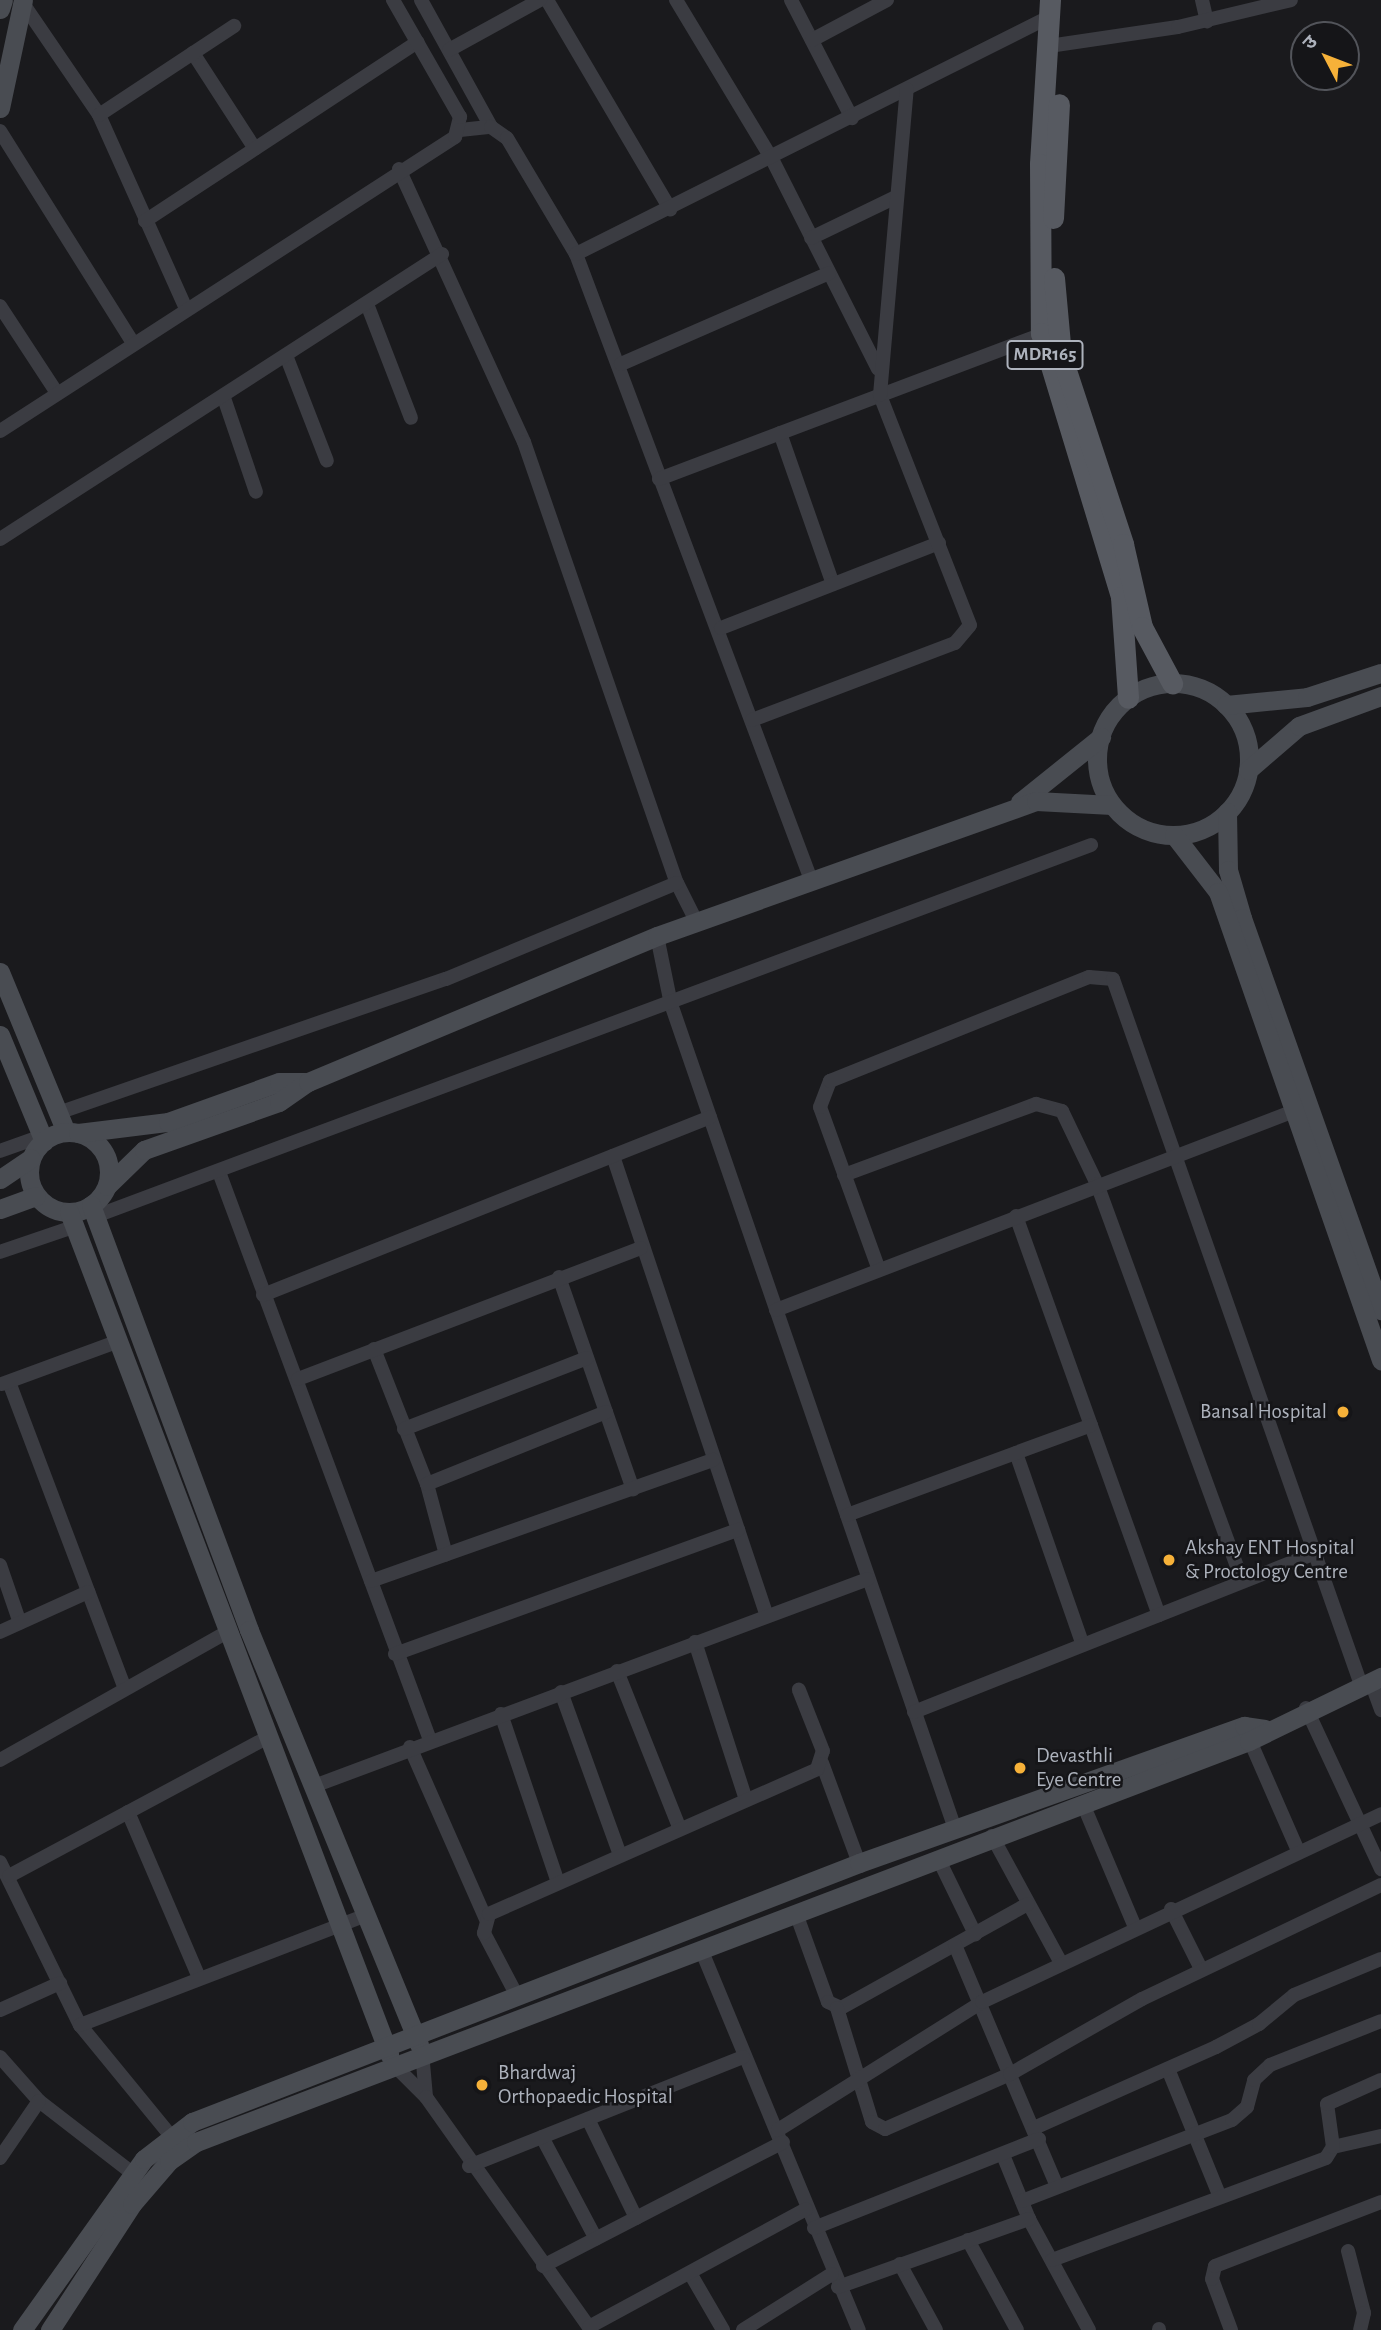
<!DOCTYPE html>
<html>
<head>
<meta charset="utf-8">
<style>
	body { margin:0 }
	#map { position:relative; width:1381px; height:2330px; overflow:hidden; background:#1a1a1d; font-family:"Alegreya Sans","Noto Sans Devanagari",sans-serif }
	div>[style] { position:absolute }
	.street>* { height:14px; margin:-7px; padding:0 7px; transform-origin:7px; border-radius:7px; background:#3b3c42 }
	.secondary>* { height:19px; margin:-9.5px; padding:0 9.5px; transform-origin:9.5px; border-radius:9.5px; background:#494c52 }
	.secondary>.ring { margin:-9.5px; padding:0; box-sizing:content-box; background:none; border:19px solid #494c52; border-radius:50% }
	.primary>* { height:21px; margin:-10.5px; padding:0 10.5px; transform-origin:10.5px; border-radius:10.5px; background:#575a61 }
	.dots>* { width:19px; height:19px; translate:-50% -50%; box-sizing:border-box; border:4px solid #151518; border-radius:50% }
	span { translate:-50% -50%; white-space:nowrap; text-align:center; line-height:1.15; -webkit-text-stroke:5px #151518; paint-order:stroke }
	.shield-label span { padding:2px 5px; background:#151518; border:2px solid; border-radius:5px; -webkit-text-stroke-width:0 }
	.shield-label { font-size:19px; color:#adb2bc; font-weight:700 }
	.poi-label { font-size:21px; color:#adb2bc }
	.right { translate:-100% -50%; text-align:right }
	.left { translate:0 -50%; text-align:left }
	.north { position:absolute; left:1290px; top:21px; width:70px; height:70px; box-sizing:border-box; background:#151518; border:2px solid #52545a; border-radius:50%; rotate:312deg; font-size:19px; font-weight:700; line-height:28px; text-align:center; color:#adb2bc }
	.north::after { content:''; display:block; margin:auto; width:24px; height:32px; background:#f6b139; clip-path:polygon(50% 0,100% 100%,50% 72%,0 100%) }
</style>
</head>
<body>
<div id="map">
	<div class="street">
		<div style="left:421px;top:0;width:145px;rotate:61.1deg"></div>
		<div style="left:547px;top:0;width:243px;rotate:59.5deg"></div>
		<div style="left:676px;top:0;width:186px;rotate:58.9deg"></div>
		<div style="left:772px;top:159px;width:235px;rotate:63.2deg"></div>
		<div style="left:791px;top:0;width:133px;rotate:62.7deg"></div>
		<div style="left:1202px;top:0;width:22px;rotate:77deg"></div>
		<div style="left:22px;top:2px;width:137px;rotate:55.7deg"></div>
		<div style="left:99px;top:115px;width:213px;rotate:65.8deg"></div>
		<div style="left:812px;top:40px;width:85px;rotate:-28.1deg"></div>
		<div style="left:1049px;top:46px;width:130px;rotate:-8.4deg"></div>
		<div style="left:1178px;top:27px;width:116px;rotate:-13.4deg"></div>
		<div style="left:449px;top:50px;width:104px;rotate:-28.8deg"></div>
		<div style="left:193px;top:53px;width:114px;rotate:57.1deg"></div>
		<div style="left:99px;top:115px;width:162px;rotate:-33.4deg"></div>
		<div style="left:460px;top:130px;width:31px;rotate:-6deg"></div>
		<div style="left:491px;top:127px;width:19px;rotate:35deg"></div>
		<div style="left:507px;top:138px;width:135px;rotate:59.3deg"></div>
		<div style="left:576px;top:254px;width:669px;rotate:69.42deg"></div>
		<div style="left:0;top:131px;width:250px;rotate:57.9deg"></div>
		<div style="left:399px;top:169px;width:300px;rotate:65.4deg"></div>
		<div style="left:524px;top:442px;width:467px;rotate:70.9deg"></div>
		<div style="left:677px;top:883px;width:45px;rotate:63.4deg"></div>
		<div style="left:145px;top:221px;width:326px;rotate:-33.3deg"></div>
		<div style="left:811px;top:238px;width:94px;rotate:-25.8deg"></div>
		<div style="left:576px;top:254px;width:529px;rotate:-26.61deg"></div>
		<div style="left:367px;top:304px;width:122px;rotate:68.9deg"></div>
		<div style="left:0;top:306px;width:104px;rotate:56.8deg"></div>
		<div style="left:287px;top:358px;width:110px;rotate:68.8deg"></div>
		<div style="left:621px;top:364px;width:227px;rotate:-23.6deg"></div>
		<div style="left:224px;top:398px;width:99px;rotate:71.2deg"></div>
		<div style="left:0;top:431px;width:542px;rotate:-32.87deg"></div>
		<div style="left:455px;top:137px;width:21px;rotate:-76deg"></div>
		<div style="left:460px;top:117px;width:135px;rotate:-119.8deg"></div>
		<div style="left:780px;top:433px;width:160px;rotate:70.7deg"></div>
		<div style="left:659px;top:479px;width:416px;rotate:-20.7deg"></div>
		<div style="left:0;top:539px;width:526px;rotate:-32.81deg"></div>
		<div style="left:721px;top:628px;width:234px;rotate:-21.3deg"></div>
		<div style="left:752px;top:720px;width:217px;rotate:-20.8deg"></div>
		<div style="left:955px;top:643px;width:23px;rotate:-50deg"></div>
		<div style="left:970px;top:625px;width:247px;rotate:-111.4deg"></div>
		<div style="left:880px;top:395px;width:307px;rotate:-85deg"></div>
		<div style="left:657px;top:936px;width:69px;rotate:78.4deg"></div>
		<div style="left:671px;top:1004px;width:873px;rotate:71deg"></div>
		<div style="left:58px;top:1113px;width:410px;rotate:-19.1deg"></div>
		<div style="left:446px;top:979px;width:250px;rotate:-22.6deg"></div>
		<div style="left:0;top:1151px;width:45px;rotate:-19.7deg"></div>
		<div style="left:613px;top:1156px;width:485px;rotate:71.5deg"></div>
		<div style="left:219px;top:1172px;width:606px;rotate:69.62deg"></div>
		<div style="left:844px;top:1175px;width:205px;rotate:-20.3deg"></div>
		<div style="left:1036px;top:1104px;width:27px;rotate:15deg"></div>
		<div style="left:1062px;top:1111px;width:81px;rotate:64.4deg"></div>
		<div style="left:1097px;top:1184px;width:423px;rotate:69.9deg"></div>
		<div style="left:96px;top:1216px;width:1062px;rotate:-20.45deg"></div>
		<div style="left:1016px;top:1216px;width:424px;rotate:70.3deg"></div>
		<div style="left:0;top:1252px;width:80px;rotate:-18.9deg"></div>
		<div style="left:879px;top:1270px;width:173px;rotate:-109.9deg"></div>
		<div style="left:820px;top:1107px;width:28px;rotate:-69deg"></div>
		<div style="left:830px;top:1081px;width:279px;rotate:-21.9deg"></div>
		<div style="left:1089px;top:977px;width:24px;rotate:5deg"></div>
		<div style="left:1113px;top:979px;width:748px;rotate:70.64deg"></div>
		<div style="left:559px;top:1277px;width:225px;rotate:70.8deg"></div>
		<div style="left:263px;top:1295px;width:481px;rotate:-21.7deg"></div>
		<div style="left:776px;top:1310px;width:555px;rotate:-21.02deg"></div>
		<div style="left:374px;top:1349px;width:145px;rotate:68.6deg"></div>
		<div style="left:427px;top:1484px;width:73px;rotate:75deg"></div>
		<div style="left:298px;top:1379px;width:367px;rotate:-20.9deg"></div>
		<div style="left:9px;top:1382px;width:328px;rotate:69.3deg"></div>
		<div style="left:2px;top:1384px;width:125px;rotate:-20.2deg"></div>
		<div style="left:404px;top:1429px;width:196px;rotate:-21.2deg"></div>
		<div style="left:1016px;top:1453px;width:203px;rotate:70.8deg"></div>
		<div style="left:427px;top:1484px;width:193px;rotate:-21.9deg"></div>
		<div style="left:847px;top:1515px;width:260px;rotate:-20.2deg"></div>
		<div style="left:0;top:1565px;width:61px;rotate:71deg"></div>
		<div style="left:371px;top:1581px;width:363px;rotate:-19.5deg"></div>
		<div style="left:0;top:1632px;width:97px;rotate:-24.4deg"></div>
		<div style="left:695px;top:1642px;width:166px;rotate:72.1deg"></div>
		<div style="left:395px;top:1654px;width:365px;rotate:-19.9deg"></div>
		<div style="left:617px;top:1671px;width:170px;rotate:68.3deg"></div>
		<div style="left:1371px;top:1682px;width:30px;rotate:70deg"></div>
		<div style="left:561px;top:1692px;width:173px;rotate:70.1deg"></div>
		<div style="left:1306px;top:1708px;width:178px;rotate:65deg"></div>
		<div style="left:914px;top:1712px;width:431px;rotate:-21.6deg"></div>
		<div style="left:501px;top:1714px;width:177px;rotate:71.3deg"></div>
		<div style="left:1247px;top:1734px;width:128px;rotate:66.4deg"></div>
		<div style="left:410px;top:1747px;width:188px;rotate:66.2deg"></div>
		<div style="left:0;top:1760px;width:261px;rotate:-29.4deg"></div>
		<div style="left:822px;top:1763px;width:107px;rotate:69.7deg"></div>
		<div style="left:314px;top:1786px;width:591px;rotate:-20.49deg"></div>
		<div style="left:1083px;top:1804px;width:134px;rotate:67.1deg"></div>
		<div style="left:128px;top:1812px;width:181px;rotate:66.8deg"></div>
		<div style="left:992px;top:1836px;width:145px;rotate:61.5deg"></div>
		<div style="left:938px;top:1858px;width:85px;rotate:64deg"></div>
		<div style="left:0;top:1862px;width:182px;rotate:63.9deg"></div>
		<div style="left:80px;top:2025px;width:144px;rotate:50.7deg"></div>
		<div style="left:9px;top:1876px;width:292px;rotate:-28.2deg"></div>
		<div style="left:1171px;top:1909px;width:67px;rotate:63.4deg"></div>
		<div style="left:797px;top:1916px;width:91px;rotate:70.2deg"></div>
		<div style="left:828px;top:2002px;width:14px;rotate:25deg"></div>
		<div style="left:841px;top:2008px;width:214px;rotate:-29.1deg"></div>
		<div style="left:955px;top:1945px;width:262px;rotate:67.1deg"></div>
		<div style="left:703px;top:1954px;width:407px;rotate:67.5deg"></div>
		<div style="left:516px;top:1994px;width:69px;rotate:-117.7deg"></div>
		<div style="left:484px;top:1933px;width:20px;rotate:-75deg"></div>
		<div style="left:489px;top:1914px;width:359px;rotate:-23.8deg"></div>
		<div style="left:817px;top:1769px;width:19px;rotate:-72deg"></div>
		<div style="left:823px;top:1751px;width:66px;rotate:-111.5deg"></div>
		<div style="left:837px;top:2008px;width:119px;rotate:72.9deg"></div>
		<div style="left:872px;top:2122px;width:15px;rotate:28deg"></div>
		<div style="left:885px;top:2129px;width:137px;rotate:-23.7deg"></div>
		<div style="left:1010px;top:2074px;width:152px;rotate:-29.6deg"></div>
		<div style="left:1142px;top:1999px;width:265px;rotate:-25.5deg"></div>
		<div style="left:0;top:2010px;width:66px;rotate:-24.2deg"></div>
		<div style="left:80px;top:2025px;width:306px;rotate:-21deg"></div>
		<div style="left:422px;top:2052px;width:45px;rotate:84.9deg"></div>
		<div style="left:0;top:2057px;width:59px;rotate:48.4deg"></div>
		<div style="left:39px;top:2101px;width:118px;rotate:37.7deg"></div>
		<div style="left:394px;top:2065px;width:45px;rotate:45deg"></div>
		<div style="left:426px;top:2097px;width:286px;rotate:54.7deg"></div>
		<div style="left:1168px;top:2069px;width:138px;rotate:67.9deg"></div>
		<div style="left:588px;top:2119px;width:110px;rotate:64.1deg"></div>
		<div style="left:1034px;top:2128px;width:199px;rotate:-24deg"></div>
		<div style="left:1216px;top:2047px;width:49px;rotate:-28.1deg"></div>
		<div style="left:1259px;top:2024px;width:45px;rotate:-39.6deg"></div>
		<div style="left:1294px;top:1995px;width:94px;rotate:-22.5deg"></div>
		<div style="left:778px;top:2130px;width:241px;rotate:-32.1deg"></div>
		<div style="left:982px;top:2002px;width:441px;rotate:-25.2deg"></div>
		<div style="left:542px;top:2137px;width:115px;rotate:62.1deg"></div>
		<div style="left:1333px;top:2147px;width:49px;rotate:-12.9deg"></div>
		<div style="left:1003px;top:2155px;width:69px;rotate:67.9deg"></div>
		<div style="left:1029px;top:2219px;width:126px;rotate:61.6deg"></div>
		<div style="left:0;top:2158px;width:69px;rotate:-55.6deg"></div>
		<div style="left:469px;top:2166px;width:295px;rotate:-21.7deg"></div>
		<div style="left:1022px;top:2201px;width:225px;rotate:-21.1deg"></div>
		<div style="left:1232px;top:2120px;width:20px;rotate:-41deg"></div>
		<div style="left:1247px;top:2107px;width:28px;rotate:-75deg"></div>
		<div style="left:1254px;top:2080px;width:22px;rotate:-43deg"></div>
		<div style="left:1270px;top:2065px;width:119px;rotate:-21.6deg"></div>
		<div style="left:814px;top:2228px;width:242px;rotate:-21.6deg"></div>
		<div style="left:968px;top:2240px;width:102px;rotate:61.4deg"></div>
		<div style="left:1348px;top:2251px;width:64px;rotate:75.5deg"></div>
		<div style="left:1364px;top:2313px;width:17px;rotate:103deg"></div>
		<div style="left:1052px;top:2260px;width:292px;rotate:-20.4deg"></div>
		<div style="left:1326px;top:2158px;width:13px;rotate:-58deg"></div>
		<div style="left:1333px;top:2147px;width:43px;rotate:-97.9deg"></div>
		<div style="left:1327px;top:2104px;width:59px;rotate:-24deg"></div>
		<div style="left:900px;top:2264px;width:75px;rotate:61.4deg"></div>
		<div style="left:543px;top:2266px;width:270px;rotate:-27.3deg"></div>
		<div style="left:690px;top:2273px;width:66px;rotate:59.9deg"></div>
		<div style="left:838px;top:2287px;width:203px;rotate:-19.6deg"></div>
		<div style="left:589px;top:2327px;width:247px;rotate:-28.5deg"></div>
		<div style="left:1159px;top:2329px;width:1px;rotate:90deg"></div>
		<div style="left:743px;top:2330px;width:105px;rotate:-32.2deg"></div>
		<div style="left:1231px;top:2330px;width:54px;rotate:-110.4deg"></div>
		<div style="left:1212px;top:2279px;width:13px;rotate:-77deg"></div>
		<div style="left:1215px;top:2266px;width:178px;rotate:-21.1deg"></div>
	</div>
	<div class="secondary">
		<div style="left:0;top:9px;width:9px;rotate:-72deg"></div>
		<div style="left:0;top:108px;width:110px;rotate:-78deg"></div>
		<div class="ring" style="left:1097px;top:683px;width:133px;height:133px"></div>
		<div style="left:1226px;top:705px;width:81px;rotate:-5.6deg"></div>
		<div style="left:1307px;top:697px;width:78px;rotate:-18deg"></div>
		<div style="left:1248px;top:770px;width:67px;rotate:-40.8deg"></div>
		<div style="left:1299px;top:726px;width:87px;rotate:-20.1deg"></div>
		<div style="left:1020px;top:802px;width:104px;rotate:-38.7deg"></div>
		<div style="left:1227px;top:812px;width:58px;rotate:89deg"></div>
		<div style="left:1228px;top:870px;width:50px;rotate:73.7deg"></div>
		<div style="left:1242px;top:918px;width:416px;rotate:70.5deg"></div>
		<div style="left:1174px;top:835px;width:72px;rotate:52.3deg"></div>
		<div style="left:1218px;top:892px;width:496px;rotate:70.8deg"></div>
		<div style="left:0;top:972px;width:173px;rotate:67.6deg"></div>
		<div style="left:0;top:1035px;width:115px;rotate:67.5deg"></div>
		<div class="ring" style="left:29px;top:1132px;width:61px;height:61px"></div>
		<div style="left:78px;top:1133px;width:91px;rotate:-7deg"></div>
		<div style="left:168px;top:1122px;width:118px;rotate:-19.8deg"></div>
		<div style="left:279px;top:1082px;width:29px"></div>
		<div style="left:0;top:1179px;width:37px;rotate:-34deg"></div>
		<div style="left:107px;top:1186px;width:52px;rotate:-44.2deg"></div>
		<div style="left:144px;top:1150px;width:143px;rotate:-19.6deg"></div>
		<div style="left:279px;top:1102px;width:35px;rotate:-35deg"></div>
		<div style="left:308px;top:1082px;width:378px;rotate:-22.7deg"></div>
		<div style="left:657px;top:936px;width:402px;rotate:-19.6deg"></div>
		<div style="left:1036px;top:801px;width:76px;rotate:3deg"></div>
		<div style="left:91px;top:1205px;width:453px;rotate:69.6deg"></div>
		<div style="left:249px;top:1630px;width:448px;rotate:67.7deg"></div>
		<div style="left:0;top:1209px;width:38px;rotate:-20deg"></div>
		<div style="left:69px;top:1212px;width:901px;rotate:69.19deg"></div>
		<div style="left:22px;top:2330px;width:210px;rotate:-54.5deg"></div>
		<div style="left:144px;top:2159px;width:61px;rotate:-37.6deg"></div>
		<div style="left:192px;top:2122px;width:716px;rotate:-21.22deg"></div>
		<div style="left:859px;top:1863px;width:409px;rotate:-19.6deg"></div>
		<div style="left:1244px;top:1726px;width:21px;rotate:8deg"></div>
		<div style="left:50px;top:2330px;width:150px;rotate:-56.9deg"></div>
		<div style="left:132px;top:2204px;width:57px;rotate:-49.3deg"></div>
		<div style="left:169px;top:2161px;width:33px;rotate:-35deg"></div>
		<div style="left:196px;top:2142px;width:1127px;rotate:-20.85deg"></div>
		<div style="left:1249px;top:1741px;width:147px;rotate:-25.9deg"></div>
	</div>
	<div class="primary">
		<div style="left:1050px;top:0;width:164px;rotate:93.5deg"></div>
		<div style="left:1040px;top:164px;width:169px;rotate:89.7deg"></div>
		<div style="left:1041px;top:333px;width:276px;rotate:73.1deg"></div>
		<div style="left:1121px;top:597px;width:101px;rotate:86deg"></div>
		<div style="left:1053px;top:218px;width:114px;rotate:-87deg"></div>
		<div style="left:1054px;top:278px;width:77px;rotate:84.8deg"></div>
		<div style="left:1061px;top:355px;width:199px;rotate:71.8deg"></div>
		<div style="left:1123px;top:544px;width:85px;rotate:77.1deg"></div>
		<div style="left:1142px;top:627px;width:64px;rotate:61.8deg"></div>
	</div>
	<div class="dots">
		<div style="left:1343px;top:1412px;background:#f6b139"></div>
		<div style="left:1169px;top:1560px;background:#f6b139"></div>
		<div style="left:1020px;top:1768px;background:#f6b139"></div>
		<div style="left:482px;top:2085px;background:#f6b139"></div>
	</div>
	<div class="shield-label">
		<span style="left:1045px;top:355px">MDR165</span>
	</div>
	<div class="poi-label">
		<span class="right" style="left:1327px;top:1412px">Bansal Hospital</span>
		<span class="left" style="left:1185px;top:1560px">Akshay ENT Hospital<br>&amp; Proctology Centre</span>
		<span class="left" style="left:1036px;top:1768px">Devasthli<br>Eye Centre</span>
		<span class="left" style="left:498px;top:2085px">Bhardwaj<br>Orthopaedic Hospital</span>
	</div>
	<div class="north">उ</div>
</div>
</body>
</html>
